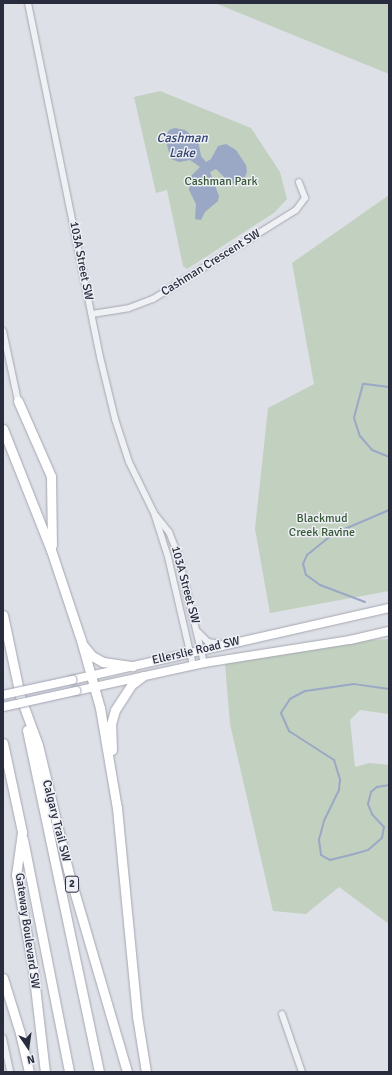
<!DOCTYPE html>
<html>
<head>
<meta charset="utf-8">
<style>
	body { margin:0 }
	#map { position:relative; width:392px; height:1075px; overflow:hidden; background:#dee0e7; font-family:Signika,sans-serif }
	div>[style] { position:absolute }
	.green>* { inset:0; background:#c1d0bf }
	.water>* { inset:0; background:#9aa8c6 }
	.stream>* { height:2px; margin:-1px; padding:0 1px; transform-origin:1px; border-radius:1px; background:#9aa8c6 }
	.roads { filter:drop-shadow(0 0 1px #a4a6b1) drop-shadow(0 0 1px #a4a6b1) }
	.minor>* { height:6px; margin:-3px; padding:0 3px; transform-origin:3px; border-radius:3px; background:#f0f1f5 }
	.major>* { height:8px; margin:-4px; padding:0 4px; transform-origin:4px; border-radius:4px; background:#fff }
	.highway>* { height:9px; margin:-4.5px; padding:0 4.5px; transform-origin:4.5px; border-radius:4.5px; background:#fff }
	.bridges { filter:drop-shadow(0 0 1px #9ea2b2) drop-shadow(0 0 1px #9ea2b2) }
	.major-bridge>* { height:8px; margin:-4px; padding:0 4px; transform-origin:4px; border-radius:4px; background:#fff }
	span { translate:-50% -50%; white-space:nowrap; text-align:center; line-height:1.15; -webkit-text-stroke:3px #edeff5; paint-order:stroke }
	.shield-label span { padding:1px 3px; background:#edeff5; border:1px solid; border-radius:3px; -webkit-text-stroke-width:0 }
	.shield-label { font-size:11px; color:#282c3d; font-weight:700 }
	.park-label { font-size:12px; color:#365836 }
	.street-label { font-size:12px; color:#282c3d }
	.water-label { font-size:13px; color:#34446f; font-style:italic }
	.frame { position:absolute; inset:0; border:4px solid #282c3d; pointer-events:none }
	.north { position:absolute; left:8px; top:1027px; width:40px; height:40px; -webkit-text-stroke:3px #edeff5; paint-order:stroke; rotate:167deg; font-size:11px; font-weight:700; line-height:16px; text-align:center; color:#282c3d }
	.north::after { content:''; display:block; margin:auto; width:14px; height:18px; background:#282c3d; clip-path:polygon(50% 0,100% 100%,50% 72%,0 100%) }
</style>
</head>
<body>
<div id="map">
	<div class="green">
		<div style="clip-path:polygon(215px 3px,389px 3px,389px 74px)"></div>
		<div style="clip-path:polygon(160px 91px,251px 128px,280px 172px,287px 199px,274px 213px,187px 269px,183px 266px,167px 190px,156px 193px,134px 97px)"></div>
		<div style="clip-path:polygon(389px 195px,389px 591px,270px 613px,255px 529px,268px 408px,314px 384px,292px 263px)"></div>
		<div style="clip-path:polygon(389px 639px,389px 714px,360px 710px,350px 720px,355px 767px,369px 763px,389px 765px,389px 924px,339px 887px,306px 914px,273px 911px,230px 724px,225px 664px,356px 641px)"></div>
	</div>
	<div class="water">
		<div style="clip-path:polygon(175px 128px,185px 130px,198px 140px,201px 156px,206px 162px,211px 159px,218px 146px,226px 144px,236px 150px,246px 165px,247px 172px,244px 180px,236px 184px,230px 183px,216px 169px,210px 172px,219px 196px,218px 201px,205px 212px,201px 220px,195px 219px,196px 204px,189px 190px,190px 177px,200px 167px,190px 160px,179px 162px,171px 159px,165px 138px,169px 130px)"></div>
	</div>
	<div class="stream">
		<div style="left:389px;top:387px;width:26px;rotate:-173deg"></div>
		<div style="left:363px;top:384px;width:35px;rotate:105deg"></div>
		<div style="left:354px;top:418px;width:19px;rotate:72deg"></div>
		<div style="left:360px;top:436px;width:18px;rotate:49deg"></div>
		<div style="left:372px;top:450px;width:18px;rotate:22deg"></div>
		<div style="left:365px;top:602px;width:48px;rotate:-159.3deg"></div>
		<div style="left:320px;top:585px;width:17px;rotate:-144deg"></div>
		<div style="left:306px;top:575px;width:11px;rotate:-105deg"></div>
		<div style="left:303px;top:564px;width:10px;rotate:-66deg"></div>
		<div style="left:307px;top:555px;width:33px;rotate:-39deg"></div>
		<div style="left:333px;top:534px;width:61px;rotate:-23.2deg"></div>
		<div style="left:389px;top:636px;width:1px;rotate:90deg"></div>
		<div style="left:389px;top:689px;width:35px;rotate:-172deg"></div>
		<div style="left:354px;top:684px;width:49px;rotate:171.9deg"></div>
		<div style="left:305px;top:691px;width:17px;rotate:152deg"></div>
		<div style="left:290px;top:699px;width:17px;rotate:123deg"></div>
		<div style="left:281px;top:713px;width:20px;rotate:66deg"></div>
		<div style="left:289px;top:731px;width:54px;rotate:32.8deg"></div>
		<div style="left:334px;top:760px;width:21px;rotate:73deg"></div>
		<div style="left:340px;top:780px;width:10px;rotate:96deg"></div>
		<div style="left:339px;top:790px;width:34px;rotate:116deg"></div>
		<div style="left:324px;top:821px;width:20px;rotate:105deg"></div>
		<div style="left:319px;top:840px;width:15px;rotate:82deg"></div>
		<div style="left:321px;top:855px;width:10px;rotate:29deg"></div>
		<div style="left:330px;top:860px;width:25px;rotate:-14deg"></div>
		<div style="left:354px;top:854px;width:15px;rotate:-16deg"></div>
		<div style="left:368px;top:850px;width:18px;rotate:-41deg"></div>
		<div style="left:382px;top:838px;width:11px;rotate:-80deg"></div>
		<div style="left:384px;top:827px;width:18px;rotate:-133deg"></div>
		<div style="left:372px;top:814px;width:11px;rotate:-112deg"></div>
		<div style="left:368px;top:804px;width:12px;rotate:-76deg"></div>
		<div style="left:371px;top:792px;width:8px;rotate:-40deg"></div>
		<div style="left:377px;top:787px;width:12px;rotate:-9deg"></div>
		<div style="left:389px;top:883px;width:10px;rotate:90deg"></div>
	</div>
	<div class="roads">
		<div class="minor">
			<div style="left:28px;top:3px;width:365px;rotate:78.5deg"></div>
			<div style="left:101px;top:361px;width:60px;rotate:76.4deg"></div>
			<div style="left:115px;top:419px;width:45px;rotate:72deg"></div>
			<div style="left:129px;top:462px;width:57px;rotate:63.9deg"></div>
			<div style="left:154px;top:513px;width:46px;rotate:72.3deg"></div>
			<div style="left:168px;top:557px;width:111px;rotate:77deg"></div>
			<div style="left:92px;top:314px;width:37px;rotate:-9deg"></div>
			<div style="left:129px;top:308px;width:26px;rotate:-21deg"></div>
			<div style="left:153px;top:299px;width:168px;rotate:-31.9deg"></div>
			<div style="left:296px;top:210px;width:15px;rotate:-53deg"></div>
			<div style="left:305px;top:198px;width:17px;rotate:-111deg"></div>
			<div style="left:3px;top:331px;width:72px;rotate:77.9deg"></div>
			<div style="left:156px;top:516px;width:21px;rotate:51deg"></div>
			<div style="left:169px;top:532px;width:24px;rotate:68deg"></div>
			<div style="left:178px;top:554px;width:112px;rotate:76.6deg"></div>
			<div style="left:198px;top:632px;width:14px;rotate:45deg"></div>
			<div style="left:208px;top:642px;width:13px;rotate:9deg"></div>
			<div style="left:282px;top:1014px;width:61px;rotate:71deg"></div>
			<div style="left:3px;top:1038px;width:35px;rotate:78deg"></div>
		</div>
		<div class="major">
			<div style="left:72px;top:680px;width:325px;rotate:-12.8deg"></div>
			<div style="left:76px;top:691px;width:131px;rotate:-12.3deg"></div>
			<div style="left:204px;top:663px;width:148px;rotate:-9deg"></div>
			<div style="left:350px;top:640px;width:40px;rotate:-13deg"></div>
		</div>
		<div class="highway">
			<div style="left:18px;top:401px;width:82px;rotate:66.3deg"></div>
			<div style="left:51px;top:476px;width:69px;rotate:89.2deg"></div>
			<div style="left:3px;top:429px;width:130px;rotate:68.4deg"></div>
			<div style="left:51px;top:550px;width:95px;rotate:71.6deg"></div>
			<div style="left:81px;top:640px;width:71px;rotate:74.4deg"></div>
			<div style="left:100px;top:708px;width:101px;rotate:80.4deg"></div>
			<div style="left:117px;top:808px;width:209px;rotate:84.5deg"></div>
			<div style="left:137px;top:1016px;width:57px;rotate:80.9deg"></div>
			<div style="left:3px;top:615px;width:83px;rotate:78.1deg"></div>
			<div style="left:20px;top:696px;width:52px;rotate:69.8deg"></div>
			<div style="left:38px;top:745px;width:129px;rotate:76.5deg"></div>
			<div style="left:68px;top:870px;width:210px;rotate:73.7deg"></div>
			<div style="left:83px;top:645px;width:14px;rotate:51deg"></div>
			<div style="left:92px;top:656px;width:13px;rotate:29deg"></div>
			<div style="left:103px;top:662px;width:30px;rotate:8deg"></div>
			<div style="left:27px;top:730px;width:349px;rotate:78.1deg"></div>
			<div style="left:3px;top:743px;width:91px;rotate:77.9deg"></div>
			<div style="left:22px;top:832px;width:43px;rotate:97.9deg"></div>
			<div style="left:16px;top:875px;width:96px;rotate:79.7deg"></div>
			<div style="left:33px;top:969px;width:104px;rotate:83.4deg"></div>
			<div style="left:112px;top:750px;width:26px;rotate:-92deg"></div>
			<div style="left:111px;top:724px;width:15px;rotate:-74deg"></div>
			<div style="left:115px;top:710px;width:30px;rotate:-57deg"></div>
			<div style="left:131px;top:685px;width:15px;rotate:-37deg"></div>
			<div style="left:23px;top:839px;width:237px;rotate:78.8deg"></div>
			<div style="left:3px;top:978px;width:58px;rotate:72.8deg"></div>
			<div style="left:20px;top:1033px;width:40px;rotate:77deg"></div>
		</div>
	</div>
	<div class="bridges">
		<div class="major-bridge">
			<div style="left:3px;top:695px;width:71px;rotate:-12.3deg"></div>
			<div style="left:3px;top:707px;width:75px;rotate:-12.4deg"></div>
		</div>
	</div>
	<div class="shield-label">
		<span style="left:72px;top:884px">2</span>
	</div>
	<div class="park-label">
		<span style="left:221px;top:182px">Cashman Park</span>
		<span style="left:322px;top:526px">Blackmud<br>Creek Ravine</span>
	</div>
	<div class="street-label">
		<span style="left:81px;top:261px;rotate:79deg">103A Street SW</span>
		<span style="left:211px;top:263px;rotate:-32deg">Cashman Crescent SW</span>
		<span style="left:185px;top:585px;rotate:75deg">103A Street SW</span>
		<span style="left:196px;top:651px;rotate:-13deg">Ellerslie Road SW</span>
		<span style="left:56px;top:821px;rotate:76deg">Calgary Trail SW</span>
		<span style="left:27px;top:931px;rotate:82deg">Gateway Boulevard SW</span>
	</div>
	<div class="water-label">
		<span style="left:182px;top:146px">Cashman<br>Lake</span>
	</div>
	<div class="frame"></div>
	<div class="north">N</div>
</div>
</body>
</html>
